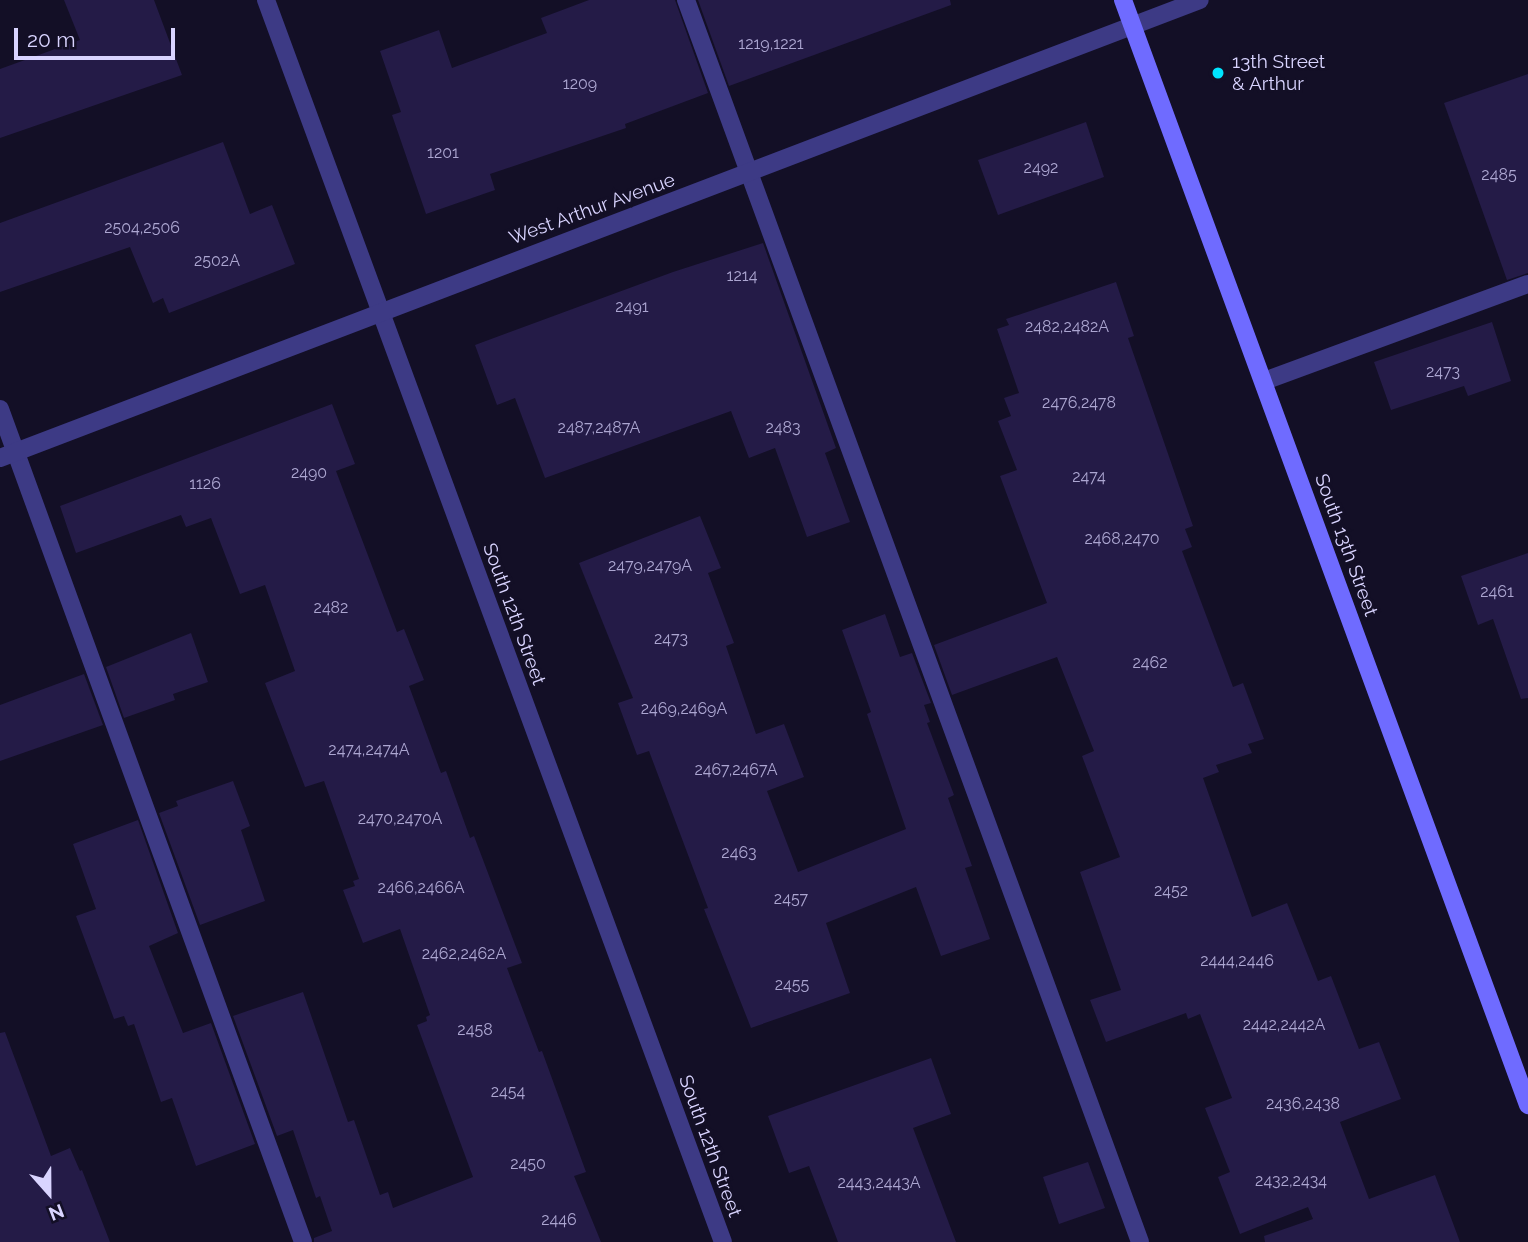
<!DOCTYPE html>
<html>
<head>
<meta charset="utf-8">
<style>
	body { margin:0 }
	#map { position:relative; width:1528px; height:1242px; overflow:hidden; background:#130f26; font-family:Raleway,sans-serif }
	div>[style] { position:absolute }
	.building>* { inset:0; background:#241b47 }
	.lane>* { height:18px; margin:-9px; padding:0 9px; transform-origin:9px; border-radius:9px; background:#3d3a85 }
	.street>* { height:18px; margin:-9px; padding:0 9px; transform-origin:9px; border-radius:9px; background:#3d3a85 }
	.secondary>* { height:18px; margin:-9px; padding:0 9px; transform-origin:9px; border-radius:9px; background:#6f6bff }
	.dots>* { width:19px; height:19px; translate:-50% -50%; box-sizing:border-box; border:4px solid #130f26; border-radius:50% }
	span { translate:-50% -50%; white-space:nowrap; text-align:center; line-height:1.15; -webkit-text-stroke:6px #130f26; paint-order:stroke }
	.number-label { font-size:16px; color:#aca6d1 }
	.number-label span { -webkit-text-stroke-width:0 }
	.poi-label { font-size:19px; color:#d9d4ff }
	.left { translate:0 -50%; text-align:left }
	.street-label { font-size:19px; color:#d9d4ff }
	.north { position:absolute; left:14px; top:1158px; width:70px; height:70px; -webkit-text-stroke:5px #130f26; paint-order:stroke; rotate:159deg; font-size:19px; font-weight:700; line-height:28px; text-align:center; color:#d9d4ff }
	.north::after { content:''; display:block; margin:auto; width:24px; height:32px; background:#d9d4ff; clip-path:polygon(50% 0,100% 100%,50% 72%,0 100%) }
	.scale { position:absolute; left:14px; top:28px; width:161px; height:32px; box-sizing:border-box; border:4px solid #d9d4ff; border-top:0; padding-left:9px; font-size:21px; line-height:24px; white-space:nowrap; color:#d9d4ff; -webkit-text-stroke:5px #130f26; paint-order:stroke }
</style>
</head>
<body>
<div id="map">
	<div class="building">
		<div style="clip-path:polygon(64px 0,154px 0,182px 75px,0 138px,0 69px,80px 40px)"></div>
		<div style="clip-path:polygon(589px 0,675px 0,708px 93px,625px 124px,626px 128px,490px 174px,495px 190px,426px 214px,392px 115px,401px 112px,380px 51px,439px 30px,452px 68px,547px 33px,541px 18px)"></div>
		<div style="clip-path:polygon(698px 0,950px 0,951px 5px,729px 86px)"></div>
		<div style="clip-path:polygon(1528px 74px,1528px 273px,1507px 280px,1444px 103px)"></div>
		<div style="clip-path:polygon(1086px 122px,1104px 177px,998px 215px,978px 160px)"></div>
		<div style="clip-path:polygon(223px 142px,250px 214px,272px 205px,295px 264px,169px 313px,163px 298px,153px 303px,130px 247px,0 292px,0 223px)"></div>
		<div style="clip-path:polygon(763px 243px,836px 448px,825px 453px,850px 522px,807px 537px,775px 448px,749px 458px,731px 411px,545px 478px,515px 398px,497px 405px,475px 345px,673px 272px)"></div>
		<div style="clip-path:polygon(1116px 282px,1134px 336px,1128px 338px,1193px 526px,1185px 529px,1192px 547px,1182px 551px,1233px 687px,1243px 683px,1264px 739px,1248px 744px,1252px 753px,1216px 765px,1219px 772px,1203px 778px,1252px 917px,1287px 903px,1318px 981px,1331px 976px,1359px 1049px,1379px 1042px,1401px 1099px,1340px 1122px,1369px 1199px,1435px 1175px,1460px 1242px,1265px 1242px,1264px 1236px,1313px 1219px,1308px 1207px,1240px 1234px,1218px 1177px,1230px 1172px,1205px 1108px,1232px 1098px,1200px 1014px,1188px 1019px,1186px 1013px,1106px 1042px,1090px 1000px,1121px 990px,1080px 872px,1120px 857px,1082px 756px,1094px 751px,1057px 657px,952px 695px,934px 645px,1047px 603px,1000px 476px,1017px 470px,998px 421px,1011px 416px,1004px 398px,1019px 393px,997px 329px,1009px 325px,1006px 319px)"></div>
		<div style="clip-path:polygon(1492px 322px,1511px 381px,1468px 396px,1464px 386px,1391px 410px,1374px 362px)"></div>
		<div style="clip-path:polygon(332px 404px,355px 464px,336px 471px,397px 632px,404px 629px,424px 680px,409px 686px,441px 773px,446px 771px,470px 838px,474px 836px,522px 963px,507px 968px,539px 1052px,542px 1051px,586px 1172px,574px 1176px,601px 1242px,314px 1242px,314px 1238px,332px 1231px,320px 1196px,316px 1198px,293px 1130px,277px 1136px,233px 1016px,303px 992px,348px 1122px,354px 1120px,380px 1195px,388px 1192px,393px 1208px,473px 1177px,417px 1025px,427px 1021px,426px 1017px,430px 1015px,400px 929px,363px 943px,343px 890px,355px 886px,353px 881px,359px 879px,324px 781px,305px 787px,265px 683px,295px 671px,265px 585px,240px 594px,211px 518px,186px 527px,181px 515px,76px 553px,60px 506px)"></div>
		<div style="clip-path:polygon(700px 516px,721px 568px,708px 573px,734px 643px,726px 646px,756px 734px,784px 724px,804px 777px,767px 791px,798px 872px,906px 829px,867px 714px,871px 712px,842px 630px,885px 614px,900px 657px,912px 653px,931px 703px,924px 705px,930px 722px,927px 723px,954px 795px,948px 798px,972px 866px,965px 868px,990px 939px,941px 956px,916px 887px,826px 923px,850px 993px,751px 1028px,704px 909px,708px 908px,649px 751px,637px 755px,618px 703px,633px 698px,579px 563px)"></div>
		<div style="clip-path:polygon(1528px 553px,1528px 698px,1521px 699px,1493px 619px,1478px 625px,1461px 576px)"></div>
		<div style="clip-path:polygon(191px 633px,208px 682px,173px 694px,175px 700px,124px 718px,106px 667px)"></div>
		<div style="clip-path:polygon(84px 674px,103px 725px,0 761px,0 705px)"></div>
		<div style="clip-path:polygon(233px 781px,250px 826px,241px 830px,265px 901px,200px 925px,159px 813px,178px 806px,176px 801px)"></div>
		<div style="clip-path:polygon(138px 820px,178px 933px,149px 946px,183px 1033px,211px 1023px,255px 1144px,196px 1166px,172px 1098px,161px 1102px,134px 1024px,128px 1026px,124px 1016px,114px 1019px,76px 916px,96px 909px,73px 844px)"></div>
		<div style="clip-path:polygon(5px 1032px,51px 1156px,70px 1148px,80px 1171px,82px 1170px,110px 1242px,0 1242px,0 1033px)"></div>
		<div style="clip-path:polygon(931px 1058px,951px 1114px,913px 1128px,956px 1242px,838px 1242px,809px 1166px,789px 1173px,768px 1116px)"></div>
		<div style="clip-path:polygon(1088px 1162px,1105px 1208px,1059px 1224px,1043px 1177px)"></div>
	</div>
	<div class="lane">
		<div style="left:686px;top:0;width:1322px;rotate:69.92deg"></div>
		<div style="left:1264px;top:381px;width:281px;rotate:-20.2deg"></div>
		<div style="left:0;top:409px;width:886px;rotate:70.01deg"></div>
	</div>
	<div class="street">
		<div style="left:266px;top:0;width:1323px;rotate:69.8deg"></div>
		<div style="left:0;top:458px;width:1284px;rotate:-20.89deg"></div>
	</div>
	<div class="secondary">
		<div style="left:1123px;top:0;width:1177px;rotate:69.87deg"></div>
	</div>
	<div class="dots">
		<div style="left:1218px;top:73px;background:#00e5ff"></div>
	</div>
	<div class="number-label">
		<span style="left:771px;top:44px">1219,1221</span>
		<span style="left:580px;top:84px">1209</span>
		<span style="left:443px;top:153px">1201</span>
		<span style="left:1041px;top:168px">2492</span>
		<span style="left:1499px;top:175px">2485</span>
		<span style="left:142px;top:228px">2504,2506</span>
		<span style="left:217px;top:261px">2502A</span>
		<span style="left:742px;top:276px">1214</span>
		<span style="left:632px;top:307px">2491</span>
		<span style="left:1067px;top:327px">2482,2482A</span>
		<span style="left:1443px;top:372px">2473</span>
		<span style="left:1079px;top:403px">2476,2478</span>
		<span style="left:599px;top:428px">2487,2487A</span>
		<span style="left:783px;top:428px">2483</span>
		<span style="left:309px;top:473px">2490</span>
		<span style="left:1089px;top:477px">2474</span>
		<span style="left:205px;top:484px">1126</span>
		<span style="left:1122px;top:539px">2468,2470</span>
		<span style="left:650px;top:566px">2479,2479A</span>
		<span style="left:1497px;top:592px">2461</span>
		<span style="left:331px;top:608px">2482</span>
		<span style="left:671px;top:639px">2473</span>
		<span style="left:1150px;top:663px">2462</span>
		<span style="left:684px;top:709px">2469,2469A</span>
		<span style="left:369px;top:750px">2474,2474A</span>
		<span style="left:736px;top:770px">2467,2467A</span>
		<span style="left:400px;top:819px">2470,2470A</span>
		<span style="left:739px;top:853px">2463</span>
		<span style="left:421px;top:888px">2466,2466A</span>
		<span style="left:1171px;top:891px">2452</span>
		<span style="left:791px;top:899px">2457</span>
		<span style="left:464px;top:954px">2462,2462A</span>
		<span style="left:1237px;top:961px">2444,2446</span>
		<span style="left:792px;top:985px">2455</span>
		<span style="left:1284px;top:1025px">2442,2442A</span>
		<span style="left:475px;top:1030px">2458</span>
		<span style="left:508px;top:1092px">2454</span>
		<span style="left:1303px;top:1104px">2436,2438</span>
		<span style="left:528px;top:1164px">2450</span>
		<span style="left:1291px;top:1181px">2432,2434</span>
		<span style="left:879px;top:1183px">2443,2443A</span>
		<span style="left:559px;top:1220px">2446</span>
	</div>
	<div class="poi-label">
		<span class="left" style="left:1232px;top:73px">13th Street<br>&amp; Arthur</span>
	</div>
	<div class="street-label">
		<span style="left:592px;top:209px;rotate:-20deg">West Arthur Avenue</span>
		<span style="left:1346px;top:545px;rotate:70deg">South 13th Street</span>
		<span style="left:514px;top:614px;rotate:70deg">South 12th Street</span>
		<span style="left:710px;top:1146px;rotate:70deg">South 12th Street</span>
	</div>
	<div class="north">N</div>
	<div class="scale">20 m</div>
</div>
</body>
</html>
